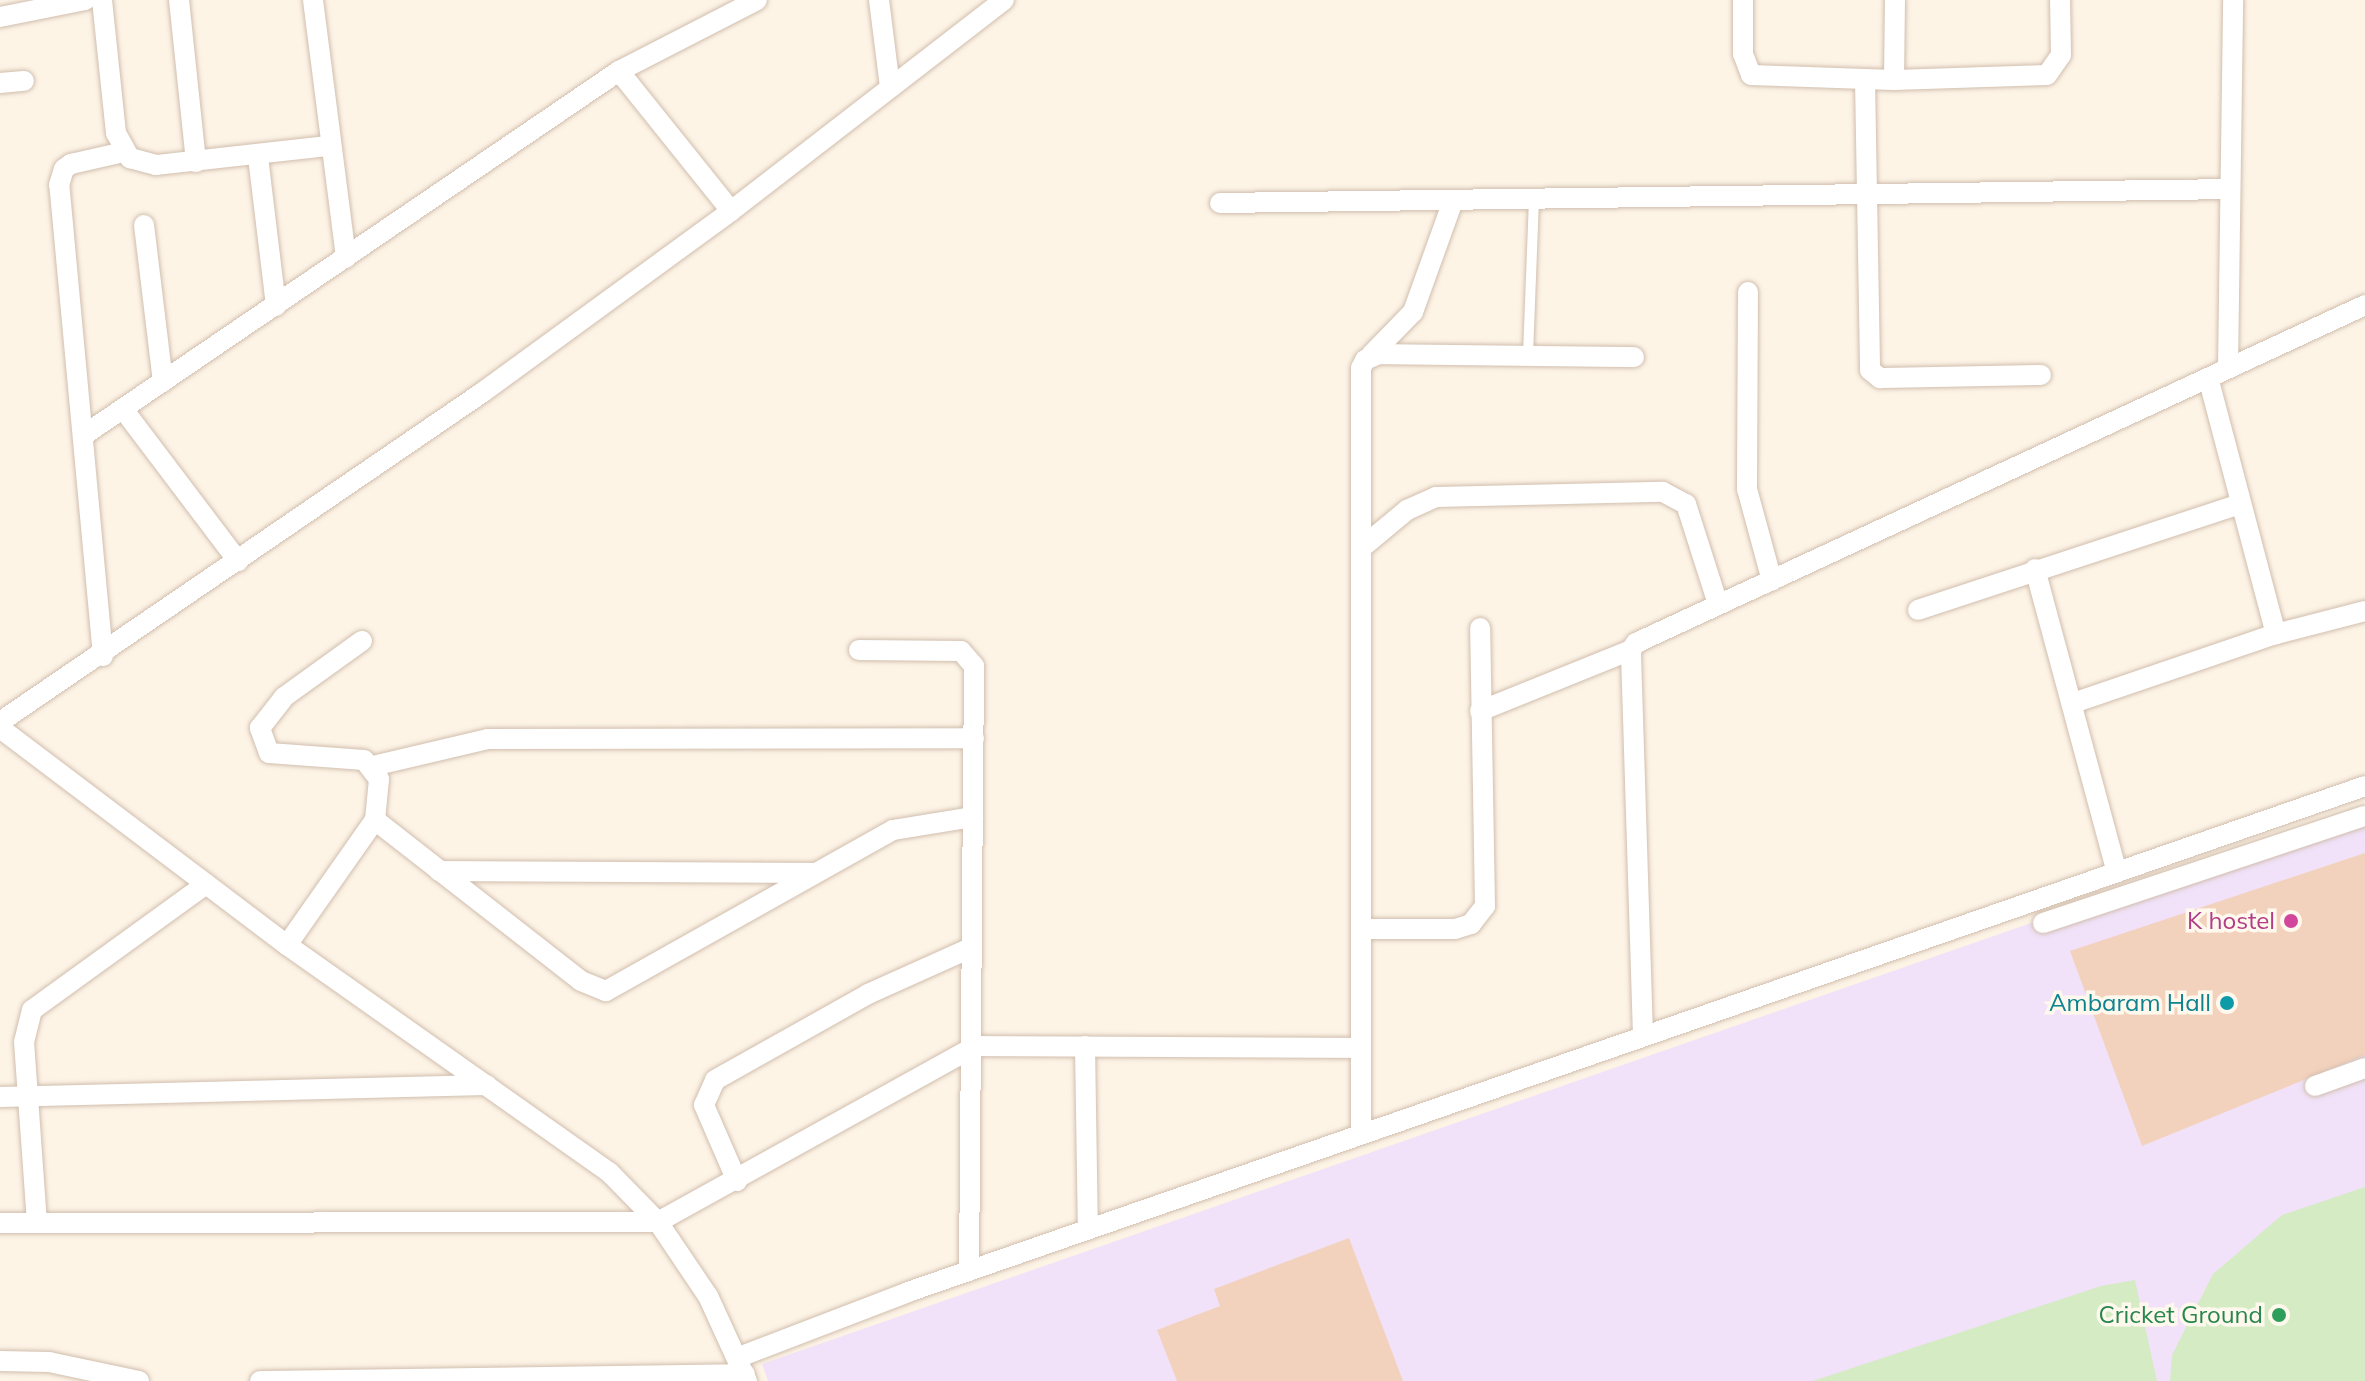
<!DOCTYPE html>
<html>
<head>
<meta charset="utf-8">
<style>
	body { margin:0 }
	#map { position:relative; width:2365px; height:1381px; overflow:hidden; background:#fdf4e6; font-family:Mulish,sans-serif }
	div>[style] { position:absolute }
	.education>* { inset:0; background:#f1e2f9 }
	.green>* { inset:0; background:#d4ebc4 }
	.building>* { inset:0; background:#f3d2bd }
	.roads { filter:drop-shadow(0 0 2px #d1beae) drop-shadow(0 0 2px #d1beae) }
	.service>* { height:10px; margin:-5px; padding:0 5px; transform-origin:5px; border-radius:5px; background:#fff }
	.minor>* { height:20px; margin:-10px; padding:0 10px; transform-origin:10px; border-radius:10px; background:#fff }
	.dots>* { width:22px; height:22px; translate:-50% -50%; box-sizing:border-box; border:4px solid #fff8ed; border-radius:50% }
	span { translate:-50% -50%; white-space:nowrap; text-align:center; line-height:1.15; -webkit-text-stroke:7px #fff8ed; paint-order:stroke }
	.hotel-label { font-size:24px; color:#b23c85 }
	.right { translate:-100% -50%; text-align:right }
	.culture-label { font-size:24px; color:#0d838f }
	.leisure-label { font-size:24px; color:#27864d }
</style>
</head>
<body>
<div id="map">
	<div class="education">
		<div style="clip-path:polygon(2365px 807px,2365px 1381px,768px 1381px,762px 1364px)"></div>
	</div>
	<div class="green">
		<div style="clip-path:polygon(2365px 1187px,2365px 1381px,2170px 1381px,2172px 1355px,2213px 1274px,2282px 1215px)"></div>
		<div style="clip-path:polygon(2135px 1280px,2157px 1381px,1813px 1381px,2101px 1286px)"></div>
	</div>
	<div class="building">
		<div style="clip-path:polygon(2365px 853px,2365px 1055px,2142px 1146px,2070px 951px)"></div>
		<div style="clip-path:polygon(1349px 1238px,1403px 1381px,1177px 1381px,1157px 1330px,1220px 1306px,1214px 1289px)"></div>
	</div>
	<div class="roads">
		<div class="service">
			<div style="left:1528px;top:355px;width:154px;rotate:-87.8deg"></div>
		</div>
		<div class="minor">
			<div style="left:102px;top:0;width:134px;rotate:84deg"></div>
			<div style="left:116px;top:133px;width:29px;rotate:61deg"></div>
			<div style="left:130px;top:158px;width:27px;rotate:15deg"></div>
			<div style="left:156px;top:165px;width:174px;rotate:-6.3deg"></div>
			<div style="left:179px;top:0;width:163px;rotate:84deg"></div>
			<div style="left:313px;top:0;width:260px;rotate:82.7deg"></div>
			<div style="left:879px;top:0;width:88px;rotate:82.8deg"></div>
			<div style="left:1743px;top:0;width:54px;rotate:90deg"></div>
			<div style="left:1743px;top:54px;width:22px;rotate:69deg"></div>
			<div style="left:1751px;top:75px;width:143px;rotate:2deg"></div>
			<div style="left:1894px;top:80px;width:153px;rotate:-1.9deg"></div>
			<div style="left:2047px;top:75px;width:24px;rotate:-55deg"></div>
			<div style="left:2061px;top:55px;width:55px;rotate:-91deg"></div>
			<div style="left:0;top:17px;width:87px;rotate:-11.3deg"></div>
			<div style="left:619px;top:71px;width:179px;rotate:51.3deg"></div>
			<div style="left:1865px;top:79px;width:291px;rotate:89deg"></div>
			<div style="left:1870px;top:370px;width:13px;rotate:39deg"></div>
			<div style="left:1880px;top:378px;width:161px;rotate:-1.1deg"></div>
			<div style="left:1894px;top:80px;width:80px;rotate:-89.3deg"></div>
			<div style="left:0;top:83px;width:24px;rotate:-5deg"></div>
			<div style="left:258px;top:157px;width:150px;rotate:83.1deg"></div>
			<div style="left:1220px;top:203px;width:1010px;rotate:-0.79deg"></div>
			<div style="left:144px;top:225px;width:158px;rotate:83.1deg"></div>
			<div style="left:1748px;top:292px;width:197px;rotate:90.3deg"></div>
			<div style="left:1747px;top:489px;width:95px;rotate:74.8deg"></div>
			<div style="left:1371px;top:355px;width:60px;rotate:-45.7deg"></div>
			<div style="left:1413px;top:312px;width:118px;rotate:-70.2deg"></div>
			<div style="left:2228px;top:368px;width:368px;rotate:-89.2deg"></div>
			<div style="left:2209px;top:381px;width:262px;rotate:75.2deg"></div>
			<div style="left:123px;top:409px;width:191px;rotate:52.9deg"></div>
			<div style="left:84px;top:435px;width:647px;rotate:-34.23deg"></div>
			<div style="left:619px;top:71px;width:155px;rotate:-27.2deg"></div>
			<div style="left:1365px;top:545px;width:55px;rotate:-39.8deg"></div>
			<div style="left:1407px;top:510px;width:32px;rotate:-24deg"></div>
			<div style="left:1436px;top:497px;width:227px;rotate:-1.3deg"></div>
			<div style="left:1663px;top:492px;width:26px;rotate:28deg"></div>
			<div style="left:1686px;top:504px;width:105px;rotate:72.3deg"></div>
			<div style="left:2035px;top:569px;width:314px;rotate:74.9deg"></div>
			<div style="left:1918px;top:610px;width:337px;rotate:-18.2deg"></div>
			<div style="left:859px;top:650px;width:102px;rotate:0.6deg"></div>
			<div style="left:961px;top:651px;width:20px;rotate:49deg"></div>
			<div style="left:974px;top:666px;width:605px;rotate:90.47deg"></div>
			<div style="left:103px;top:656px;width:473px;rotate:-95.3deg"></div>
			<div style="left:59px;top:185px;width:17px;rotate:-73deg"></div>
			<div style="left:64px;top:169px;width:9px;rotate:-36deg"></div>
			<div style="left:71px;top:164px;width:54px;rotate:-12.8deg"></div>
			<div style="left:2073px;top:703px;width:214px;rotate:-18.8deg"></div>
			<div style="left:2276px;top:634px;width:92px;rotate:-14.5deg"></div>
			<div style="left:1480px;top:711px;width:163px;rotate:-22deg"></div>
			<div style="left:0;top:722px;width:585px;rotate:-34.34deg"></div>
			<div style="left:483px;top:392px;width:307px;rotate:-36.1deg"></div>
			<div style="left:731px;top:211px;width:345px;rotate:-37.7deg"></div>
			<div style="left:0;top:728px;width:360px;rotate:37.1deg"></div>
			<div style="left:287px;top:945px;width:394px;rotate:35.2deg"></div>
			<div style="left:609px;top:1172px;width:70px;rotate:45.6deg"></div>
			<div style="left:658px;top:1222px;width:89px;rotate:56deg"></div>
			<div style="left:708px;top:1296px;width:94px;rotate:65.4deg"></div>
			<div style="left:373px;top:766px;width:118px;rotate:-13.2deg"></div>
			<div style="left:488px;top:739px;width:486px;rotate:-0.1deg"></div>
			<div style="left:375px;top:820px;width:261px;rotate:38deg"></div>
			<div style="left:581px;top:981px;width:27px;rotate:22deg"></div>
			<div style="left:606px;top:991px;width:329px;rotate:-29.3deg"></div>
			<div style="left:893px;top:830px;width:81px;rotate:-9.2deg"></div>
			<div style="left:439px;top:871px;width:376px;rotate:0.3deg"></div>
			<div style="left:2043px;top:923px;width:339px;rotate:-18.4deg"></div>
			<div style="left:1362px;top:929px;width:93px"></div>
			<div style="left:1455px;top:929px;width:17px;rotate:-17deg"></div>
			<div style="left:1471px;top:924px;width:23px;rotate:-52deg"></div>
			<div style="left:1485px;top:906px;width:278px;rotate:-91deg"></div>
			<div style="left:287px;top:945px;width:153px;rotate:-54.9deg"></div>
			<div style="left:375px;top:820px;width:41px;rotate:-84.4deg"></div>
			<div style="left:379px;top:779px;width:24px;rotate:-128deg"></div>
			<div style="left:364px;top:760px;width:95px;rotate:-175.8deg"></div>
			<div style="left:269px;top:753px;width:27px;rotate:-110deg"></div>
			<div style="left:260px;top:728px;width:39px;rotate:-52deg"></div>
			<div style="left:284px;top:697px;width:96px;rotate:-35.7deg"></div>
			<div style="left:1643px;top:1036px;width:386px;rotate:-91.8deg"></div>
			<div style="left:1631px;top:650px;width:9px;rotate:-54deg"></div>
			<div style="left:1636px;top:643px;width:804px;rotate:-24.87deg"></div>
			<div style="left:1085px;top:1046px;width:183px;rotate:89.1deg"></div>
			<div style="left:2315px;top:1086px;width:53px;rotate:-19.8deg"></div>
			<div style="left:0;top:1097px;width:487px;rotate:-1.4deg"></div>
			<div style="left:1361px;top:1134px;width:766px;rotate:-90deg"></div>
			<div style="left:1361px;top:368px;width:9px;rotate:-63deg"></div>
			<div style="left:1365px;top:360px;width:15px;rotate:-23deg"></div>
			<div style="left:1379px;top:354px;width:255px;rotate:0.7deg"></div>
			<div style="left:737px;top:1181px;width:83px;rotate:-113.5deg"></div>
			<div style="left:704px;top:1105px;width:27px;rotate:-66deg"></div>
			<div style="left:715px;top:1080px;width:176px;rotate:-29.3deg"></div>
			<div style="left:868px;top:994px;width:110px;rotate:-24.2deg"></div>
			<div style="left:0;top:1223px;width:658px;rotate:-0.09deg"></div>
			<div style="left:658px;top:1222px;width:363px;rotate:-29deg"></div>
			<div style="left:975px;top:1046px;width:386px;rotate:0.3deg"></div>
			<div style="left:37px;top:1223px;width:181px;rotate:-94.1deg"></div>
			<div style="left:24px;top:1042px;width:33px;rotate:-76deg"></div>
			<div style="left:32px;top:1010px;width:215px;rotate:-35.9deg"></div>
			<div style="left:739px;top:1357px;width:181px;rotate:-21deg"></div>
			<div style="left:908px;top:1292px;width:1542px;rotate:-19.15deg"></div>
			<div style="left:0;top:1361px;width:49px;rotate:1.2deg"></div>
			<div style="left:49px;top:1362px;width:92px;rotate:11.9deg"></div>
			<div style="left:260px;top:1381px;width:485px;rotate:-0.8deg"></div>
		</div>
	</div>
	<div class="dots">
		<div style="left:2291px;top:921px;background:#d1479c"></div>
		<div style="left:2227px;top:1003px;background:#0f9aa8"></div>
		<div style="left:2279px;top:1315px;background:#2e9e5b"></div>
	</div>
	<div class="hotel-label">
		<span class="right" style="left:2275px;top:921px">K hostel</span>
	</div>
	<div class="culture-label">
		<span class="right" style="left:2211px;top:1003px">Ambaram Hall</span>
	</div>
	<div class="leisure-label">
		<span class="right" style="left:2263px;top:1315px">Cricket Ground</span>
	</div>
</div>
</body>
</html>
